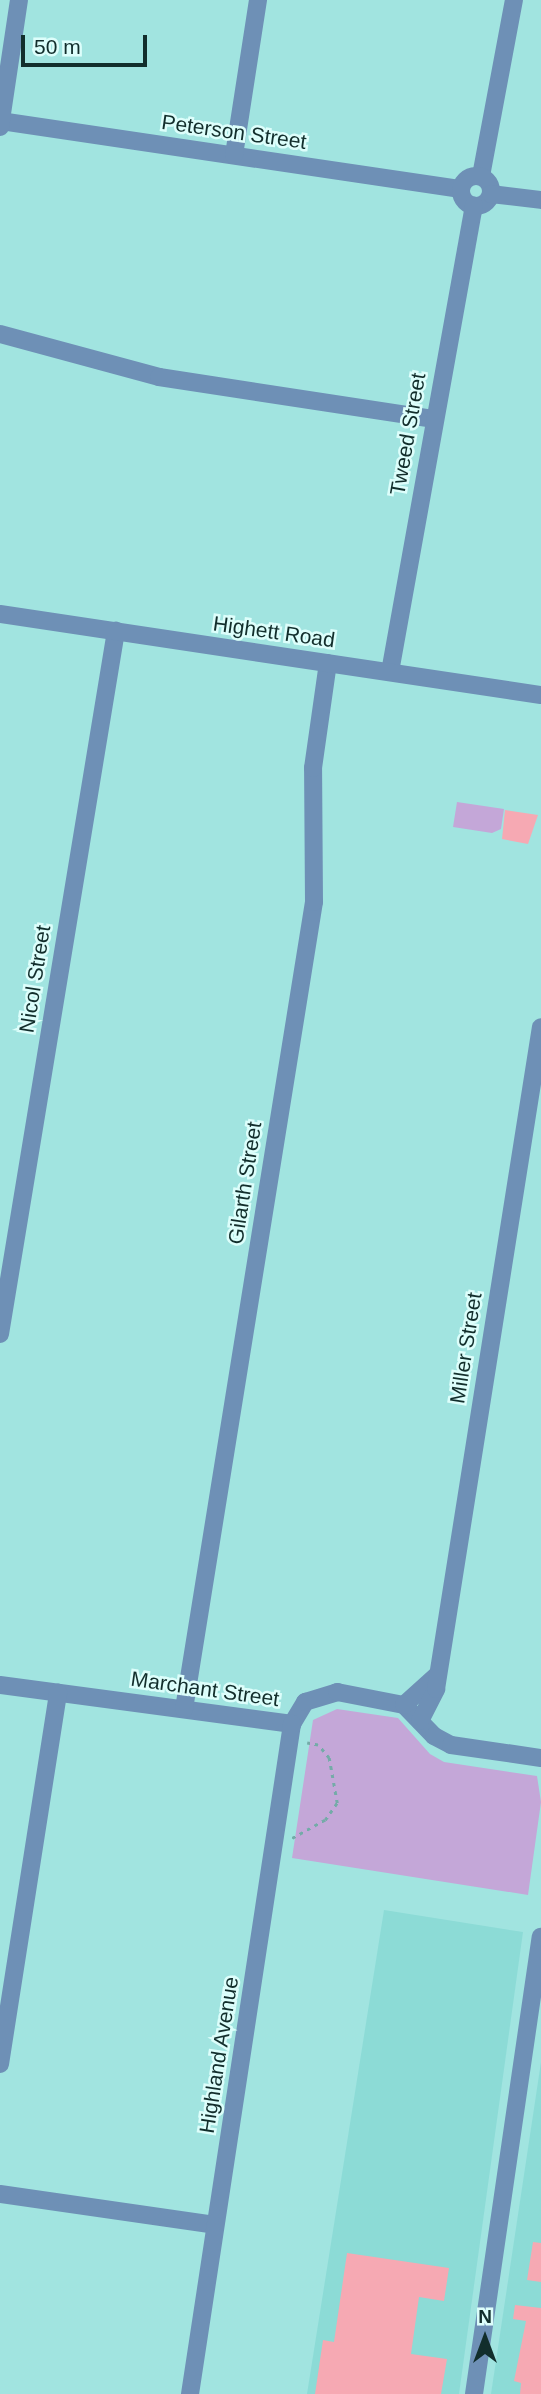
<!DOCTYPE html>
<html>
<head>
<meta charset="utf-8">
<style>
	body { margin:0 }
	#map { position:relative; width:541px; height:2394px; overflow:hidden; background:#a1e4e0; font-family:Arial,sans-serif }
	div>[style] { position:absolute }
	.built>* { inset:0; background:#8cdbd6 }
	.green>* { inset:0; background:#c4a7d8 }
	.building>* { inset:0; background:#f6a9b3 }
	.path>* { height:2.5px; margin-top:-1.25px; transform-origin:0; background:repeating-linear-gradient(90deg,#74aba8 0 3.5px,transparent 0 8.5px) }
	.minor>* { height:18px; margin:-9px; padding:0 9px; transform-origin:9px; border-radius:9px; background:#6e90b6 }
	.minor>.ring { margin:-9px; padding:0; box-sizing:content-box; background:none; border:18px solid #6e90b6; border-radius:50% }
	.tertiary>* { height:18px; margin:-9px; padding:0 9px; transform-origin:9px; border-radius:9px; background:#6e90b6 }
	span { translate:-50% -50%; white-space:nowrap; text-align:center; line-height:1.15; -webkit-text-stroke:5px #ddfefb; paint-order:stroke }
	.street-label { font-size:21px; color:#122e2c }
	.north { position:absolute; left:450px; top:2303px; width:70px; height:70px; -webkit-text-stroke:5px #ddfefb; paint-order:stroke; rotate:0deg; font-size:19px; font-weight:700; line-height:28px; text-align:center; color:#122e2c }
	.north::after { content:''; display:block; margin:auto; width:24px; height:32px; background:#122e2c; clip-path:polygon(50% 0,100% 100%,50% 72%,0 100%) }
	.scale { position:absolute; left:21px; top:35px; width:126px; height:32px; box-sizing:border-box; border:4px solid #122e2c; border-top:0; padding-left:9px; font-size:21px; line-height:24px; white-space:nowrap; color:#122e2c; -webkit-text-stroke:5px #ddfefb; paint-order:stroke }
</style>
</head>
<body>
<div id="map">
	<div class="built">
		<div style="clip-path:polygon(384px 1910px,523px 1932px,459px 2394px,307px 2394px)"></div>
		<div style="clip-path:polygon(541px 2062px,541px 2394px,491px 2394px)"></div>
	</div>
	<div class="green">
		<div style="clip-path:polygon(457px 802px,504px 809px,501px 829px,492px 833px,453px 827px)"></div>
		<div style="clip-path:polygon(337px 1709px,398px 1718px,430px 1754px,444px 1762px,537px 1776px,541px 1802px,528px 1895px,292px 1858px,313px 1720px)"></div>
	</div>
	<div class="building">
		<div style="clip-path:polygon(505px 810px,538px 815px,528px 844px,502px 839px)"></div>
		<div style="clip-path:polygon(533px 2242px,541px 2243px,541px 2282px,527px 2280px)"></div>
		<div style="clip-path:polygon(347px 2253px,449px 2268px,444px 2301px,419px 2297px,411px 2354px,447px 2359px,441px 2394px,315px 2394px,323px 2340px,334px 2342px)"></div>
		<div style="clip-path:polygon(515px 2305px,541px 2308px,541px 2394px,520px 2394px,521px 2383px,514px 2381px,526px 2321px,513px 2319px)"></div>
	</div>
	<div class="path">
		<div style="left:292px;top:1838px;width:38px;rotate:-29deg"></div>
		<div style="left:325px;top:1820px;width:21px;rotate:-55deg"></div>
		<div style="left:337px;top:1803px;width:46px;rotate:-100.1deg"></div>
		<div style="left:329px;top:1758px;width:17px;rotate:-130deg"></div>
		<div style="left:318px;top:1745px;width:11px;rotate:-170deg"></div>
	</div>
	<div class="minor">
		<div style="left:0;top:121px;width:466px;rotate:8.4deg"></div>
		<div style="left:0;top:127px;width:128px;rotate:-81.5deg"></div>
		<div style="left:234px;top:155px;width:157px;rotate:-81.2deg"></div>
		<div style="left:481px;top:176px;width:179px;rotate:-79.4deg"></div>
		<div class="ring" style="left:461px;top:176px;width:12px;height:12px"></div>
		<div style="left:491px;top:194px;width:50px;rotate:6.8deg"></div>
		<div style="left:0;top:334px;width:165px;rotate:15.1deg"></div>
		<div style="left:159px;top:377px;width:277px;rotate:8.7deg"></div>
		<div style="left:390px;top:672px;width:474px;rotate:-79.8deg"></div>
		<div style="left:0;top:1334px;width:713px;rotate:-80.63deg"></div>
		<div style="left:0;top:1685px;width:295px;rotate:7.6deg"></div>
		<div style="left:292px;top:1724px;width:26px;rotate:-59deg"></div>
		<div style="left:305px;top:1702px;width:34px;rotate:-17deg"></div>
		<div style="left:337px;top:1692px;width:68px;rotate:11deg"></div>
		<div style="left:404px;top:1705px;width:43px;rotate:45.9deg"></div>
		<div style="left:434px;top:1736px;width:19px;rotate:28deg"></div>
		<div style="left:451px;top:1745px;width:91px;rotate:8.2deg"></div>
		<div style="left:404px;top:1705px;width:43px;rotate:-42.2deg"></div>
		<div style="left:184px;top:1709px;width:817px;rotate:-80.85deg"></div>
		<div style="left:314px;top:902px;width:134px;rotate:-90.4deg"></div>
		<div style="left:313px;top:768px;width:106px;rotate:-81.9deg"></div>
		<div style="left:420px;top:1721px;width:36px;rotate:-63deg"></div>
		<div style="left:436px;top:1689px;width:670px;rotate:-80.99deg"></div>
		<div style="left:0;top:2064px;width:376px;rotate:-81.1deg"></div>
		<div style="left:0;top:2194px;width:217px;rotate:8.2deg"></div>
		<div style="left:190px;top:2394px;width:678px;rotate:-81.34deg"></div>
		<div style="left:474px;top:2394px;width:462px;rotate:-81.7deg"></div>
	</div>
	<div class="tertiary">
		<div style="left:0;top:614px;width:547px;rotate:8.52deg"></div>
	</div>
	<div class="street-label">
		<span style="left:234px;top:132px;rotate:8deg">Peterson Street</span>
		<span style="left:408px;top:434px;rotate:-80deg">Tweed Street</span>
		<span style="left:274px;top:632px;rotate:8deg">Highett Road</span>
		<span style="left:35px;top:979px;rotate:-81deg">Nicol Street</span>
		<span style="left:245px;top:1183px;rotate:-81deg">Gilarth Street</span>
		<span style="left:466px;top:1348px;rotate:-81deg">Miller Street</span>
		<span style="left:205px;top:1689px;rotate:8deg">Marchant Street</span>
		<span style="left:219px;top:2055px;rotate:-81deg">Highland Avenue</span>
	</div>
	<div class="north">N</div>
	<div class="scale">50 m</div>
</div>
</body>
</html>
